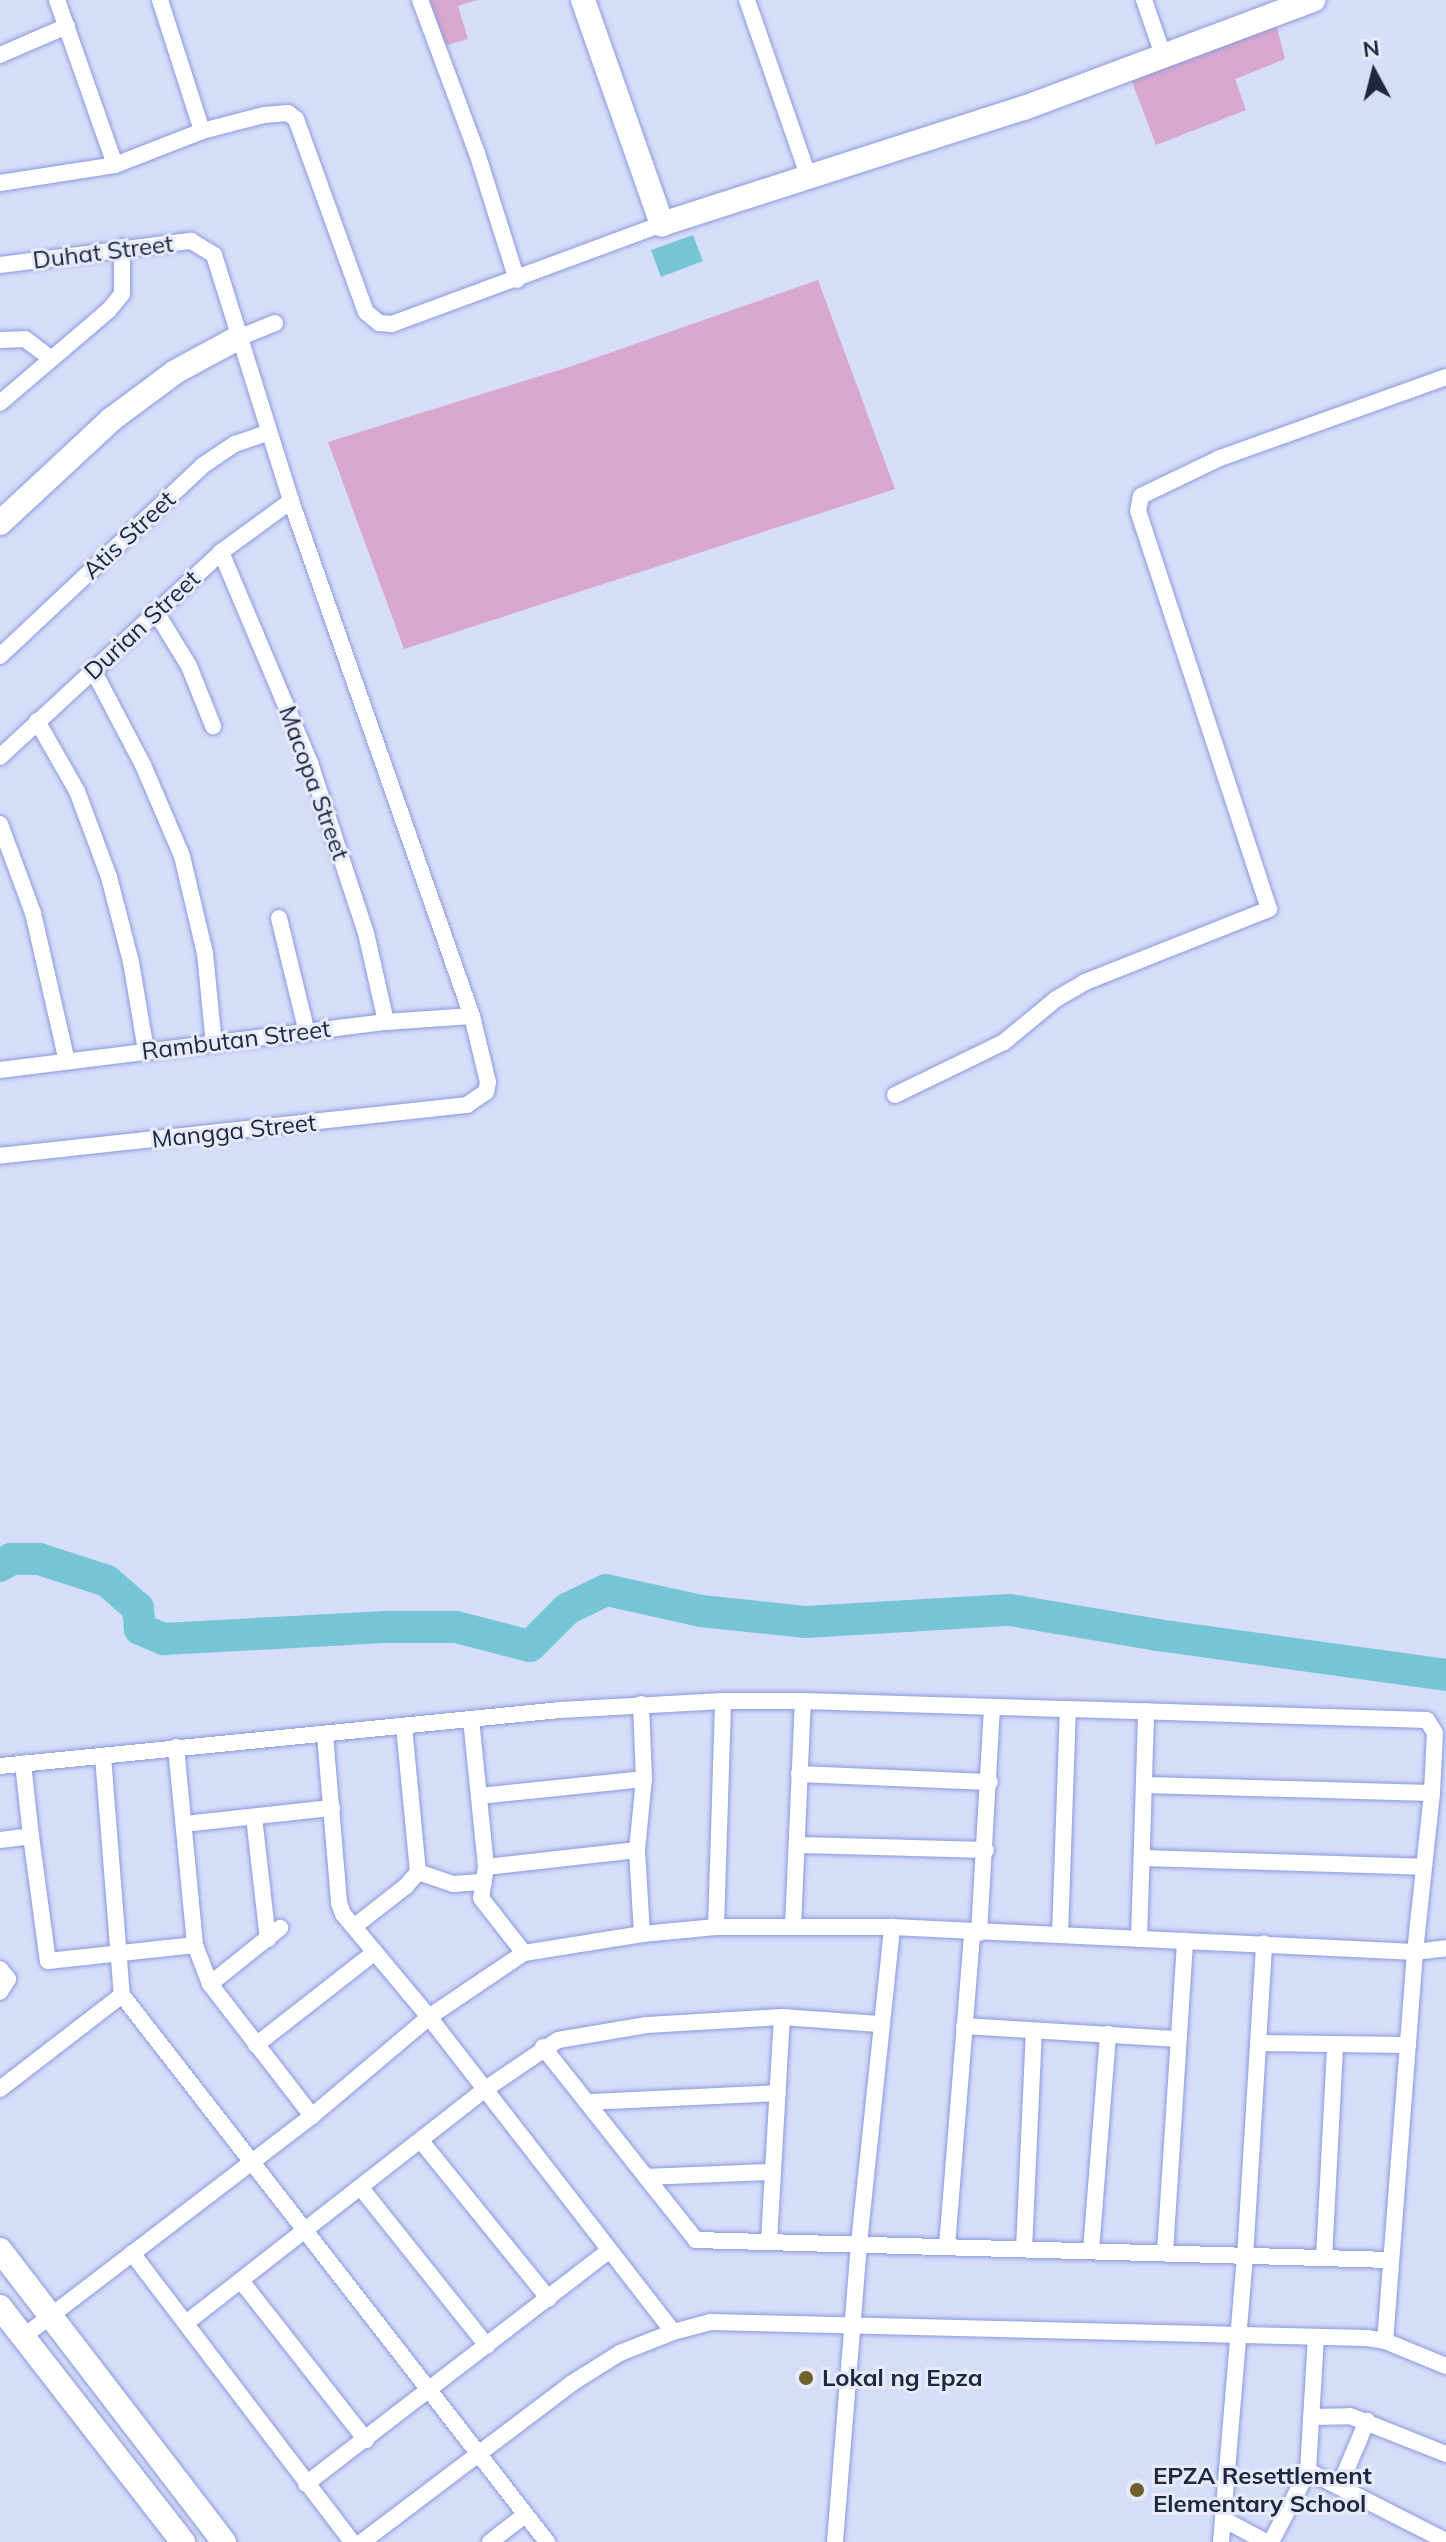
<!DOCTYPE html>
<html>
<head>
<meta charset="utf-8">
<style>
	body { margin:0 }
	#map { position:relative; width:1446px; height:2542px; overflow:hidden; background:#d6ddf9; font-family:Mulish,sans-serif }
	div>[style] { position:absolute }
	.green>* { inset:0; background:#d8a7ce }
	.water>* { inset:0; background:#75c5d7 }
	.river>* { height:32px; margin:-16px; padding:0 16px; transform-origin:16px; border-radius:16px; background:#75c5d7 }
	.roads { filter:drop-shadow(0 0 2px #8b9adb) drop-shadow(0 0 2px #8b9adb) }
	.street>* { height:16px; margin:-8px; padding:0 8px; transform-origin:8px; border-radius:8px; background:#fff }
	.secondary>* { height:24px; margin:-12px; padding:0 12px; transform-origin:12px; border-radius:12px; background:#fff }
	.dots>* { width:22px; height:22px; translate:-50% -50%; box-sizing:border-box; border:4px solid #e7ebf9; border-radius:50% }
	span { translate:-50% -50%; white-space:nowrap; text-align:center; line-height:1.15; -webkit-text-stroke:6px #e7ebf9; paint-order:stroke }
	.street-label { font-size:24px; color:#212741 }
	.poi-label { font-size:24px; color:#212741; font-weight:700 }
	.left { translate:0 -50%; text-align:left }
	.north { position:absolute; left:1334px; top:32px; width:80px; height:80px; -webkit-text-stroke:6px #e7ebf9; paint-order:stroke; rotate:353deg; font-size:22px; font-weight:700; line-height:32px; text-align:center; color:#212741 }
	.north::after { content:''; display:block; margin:auto; width:28px; height:36px; background:#212741; clip-path:polygon(50% 0,100% 100%,50% 72%,0 100%) }
</style>
</head>
<body>
<div id="map">
	<div class="green">
		<div style="clip-path:polygon(430px 0,477px 0,458px 6px,468px 39px,444px 46px)"></div>
		<div style="clip-path:polygon(1275px 20px,1285px 59px,1235px 79px,1246px 110px,1156px 145px,1128px 71px)"></div>
		<div style="clip-path:polygon(818px 280px,895px 489px,404px 649px,328px 442px,572px 366px)"></div>
	</div>
	<div class="water">
		<div style="clip-path:polygon(693px 235px,703px 261px,661px 277px,651px 250px)"></div>
	</div>
	<div class="river">
		<div style="left:0;top:1566px;width:13px;rotate:-32deg"></div>
		<div style="left:11px;top:1559px;width:28px"></div>
		<div style="left:39px;top:1559px;width:71px;rotate:17.9deg"></div>
		<div style="left:107px;top:1581px;width:41px;rotate:41.1deg"></div>
		<div style="left:138px;top:1608px;width:21px;rotate:85deg"></div>
		<div style="left:140px;top:1629px;width:26px;rotate:23deg"></div>
		<div style="left:164px;top:1639px;width:221px;rotate:-3.1deg"></div>
		<div style="left:385px;top:1627px;width:71px"></div>
		<div style="left:456px;top:1627px;width:76px;rotate:14.4deg"></div>
		<div style="left:530px;top:1646px;width:52px;rotate:-45deg"></div>
		<div style="left:567px;top:1609px;width:43px;rotate:-26deg"></div>
		<div style="left:606px;top:1590px;width:97px;rotate:12.5deg"></div>
		<div style="left:701px;top:1611px;width:106px;rotate:6deg"></div>
		<div style="left:806px;top:1622px;width:204px;rotate:-3.4deg"></div>
		<div style="left:1010px;top:1610px;width:150px;rotate:9.6deg"></div>
		<div style="left:1158px;top:1635px;width:291px;rotate:7.9deg"></div>
	</div>
	<div class="roads">
		<div class="street">
			<div style="left:57px;top:0;width:175px;rotate:70.6deg"></div>
			<div style="left:160px;top:0;width:138px;rotate:72.2deg"></div>
			<div style="left:420px;top:0;width:163px;rotate:69.6deg"></div>
			<div style="left:477px;top:153px;width:133px;rotate:72.5deg"></div>
			<div style="left:747px;top:0;width:185px;rotate:70.8deg"></div>
			<div style="left:1144px;top:0;width:58px;rotate:70.9deg"></div>
			<div style="left:0;top:55px;width:73px;rotate:-23.4deg"></div>
			<div style="left:0;top:183px;width:116px;rotate:-8.9deg"></div>
			<div style="left:115px;top:165px;width:93px;rotate:-21.3deg"></div>
			<div style="left:202px;top:131px;width:64px;rotate:-14.5deg"></div>
			<div style="left:264px;top:115px;width:24px;rotate:-5deg"></div>
			<div style="left:288px;top:113px;width:10px;rotate:37deg"></div>
			<div style="left:296px;top:119px;width:205px;rotate:70.1deg"></div>
			<div style="left:366px;top:312px;width:17px;rotate:40deg"></div>
			<div style="left:379px;top:323px;width:13px;rotate:4deg"></div>
			<div style="left:392px;top:324px;width:288px;rotate:-20.3deg"></div>
			<div style="left:0;top:265px;width:193px;rotate:-7.2deg"></div>
			<div style="left:191px;top:241px;width:27px;rotate:31deg"></div>
			<div style="left:214px;top:255px;width:258px;rotate:72.6deg"></div>
			<div style="left:291px;top:501px;width:546px;rotate:70.64deg"></div>
			<div style="left:472px;top:1016px;width:68px;rotate:76.4deg"></div>
			<div style="left:488px;top:1082px;width:10px;rotate:101deg"></div>
			<div style="left:486px;top:1092px;width:23px;rotate:146deg"></div>
			<div style="left:467px;top:1105px;width:470px;rotate:173.8deg"></div>
			<div style="left:238px;top:338px;width:40px;rotate:-22deg"></div>
			<div style="left:0;top:340px;width:25px;rotate:-2deg"></div>
			<div style="left:25px;top:339px;width:31px;rotate:37deg"></div>
			<div style="left:0;top:403px;width:143px;rotate:-40.5deg"></div>
			<div style="left:109px;top:310px;width:21px;rotate:-51deg"></div>
			<div style="left:122px;top:294px;width:47px;rotate:-90deg"></div>
			<div style="left:221px;top:552px;width:229px;rotate:67.1deg"></div>
			<div style="left:310px;top:763px;width:179px;rotate:71.8deg"></div>
			<div style="left:366px;top:933px;width:91px;rotate:77.3deg"></div>
			<div style="left:156px;top:612px;width:63px;rotate:58.6deg"></div>
			<div style="left:189px;top:666px;width:65px;rotate:68.2deg"></div>
			<div style="left:0;top:656px;width:277px;rotate:-43.2deg"></div>
			<div style="left:202px;top:466px;width:40px;rotate:-34deg"></div>
			<div style="left:235px;top:444px;width:36px;rotate:-19deg"></div>
			<div style="left:93px;top:670px;width:107px;rotate:62.2deg"></div>
			<div style="left:143px;top:765px;width:99px;rotate:66.8deg"></div>
			<div style="left:182px;top:856px;width:100px;rotate:76.7deg"></div>
			<div style="left:205px;top:953px;width:91px;rotate:84.4deg"></div>
			<div style="left:37px;top:721px;width:81px;rotate:60.3deg"></div>
			<div style="left:77px;top:791px;width:92px;rotate:69.6deg"></div>
			<div style="left:109px;top:877px;width:88px;rotate:75.5deg"></div>
			<div style="left:131px;top:962px;width:90px;rotate:80.4deg"></div>
			<div style="left:0;top:757px;width:301px;rotate:-42.8deg"></div>
			<div style="left:221px;top:552px;width:87px;rotate:-36.1deg"></div>
			<div style="left:0;top:824px;width:95px;rotate:69.7deg"></div>
			<div style="left:33px;top:913px;width:152px;rotate:77.1deg"></div>
			<div style="left:279px;top:918px;width:118px;rotate:76.3deg"></div>
			<div style="left:0;top:1070px;width:389px;rotate:-7.1deg"></div>
			<div style="left:386px;top:1022px;width:86px;rotate:-4deg"></div>
			<div style="left:895px;top:1095px;width:121px;rotate:-25.9deg"></div>
			<div style="left:1004px;top:1042px;width:67px;rotate:-39.6deg"></div>
			<div style="left:1056px;top:999px;width:34px;rotate:-30deg"></div>
			<div style="left:1085px;top:982px;width:198px;rotate:-21.6deg"></div>
			<div style="left:1269px;top:909px;width:419px;rotate:-108.2deg"></div>
			<div style="left:1138px;top:511px;width:15px;rotate:-79deg"></div>
			<div style="left:1141px;top:496px;width:88px;rotate:-25.7deg"></div>
			<div style="left:1220px;top:458px;width:240px;rotate:-19.7deg"></div>
			<div style="left:471px;top:1719px;width:149px;rotate:84.2deg"></div>
			<div style="left:486px;top:1867px;width:31px;rotate:99deg"></div>
			<div style="left:481px;top:1898px;width:70px;rotate:52deg"></div>
			<div style="left:325px;top:1735px;width:169px;rotate:85.2deg"></div>
			<div style="left:339px;top:1903px;width:12px;rotate:70deg"></div>
			<div style="left:343px;top:1914px;width:134px;rotate:50.1deg"></div>
			<div style="left:429px;top:2017px;width:398px;rotate:52.2deg"></div>
			<div style="left:176px;top:1747px;width:199px;rotate:84.5deg"></div>
			<div style="left:195px;top:1945px;width:42px;rotate:69deg"></div>
			<div style="left:210px;top:1984px;width:167px;rotate:52.3deg"></div>
			<div style="left:103px;top:1756px;width:240px;rotate:85.5deg"></div>
			<div style="left:122px;top:1995px;width:693px;rotate:52.15deg"></div>
			<div style="left:0;top:1766px;width:563px;rotate:-5.71deg"></div>
			<div style="left:560px;top:1710px;width:163px;rotate:-3.2deg"></div>
			<div style="left:723px;top:1701px;width:80px"></div>
			<div style="left:803px;top:1701px;width:624px;rotate:1.74deg"></div>
			<div style="left:1427px;top:1720px;width:15px;rotate:58deg"></div>
			<div style="left:1435px;top:1733px;width:60px;rotate:92.9deg"></div>
			<div style="left:1432px;top:1793px;width:160px;rotate:96.1deg"></div>
			<div style="left:1415px;top:1952px;width:390px;rotate:94.4deg"></div>
			<div style="left:799px;top:1774px;width:191px;rotate:2.4deg"></div>
			<div style="left:1145px;top:1785px;width:287px;rotate:1.6deg"></div>
			<div style="left:479px;top:1796px;width:166px;rotate:-5.9deg"></div>
			<div style="left:644px;top:1779px;width:75px;rotate:-92.3deg"></div>
			<div style="left:254px;top:1817px;width:123px;rotate:83.5deg"></div>
			<div style="left:184px;top:1824px;width:149px;rotate:-6.2deg"></div>
			<div style="left:31px;top:1836px;width:126px;rotate:82.3deg"></div>
			<div style="left:48px;top:1961px;width:148px;rotate:-6.2deg"></div>
			<div style="left:0;top:1840px;width:31px;rotate:-7deg"></div>
			<div style="left:31px;top:1836px;width:73px;rotate:-96.3deg"></div>
			<div style="left:798px;top:1845px;width:188px;rotate:1.5deg"></div>
			<div style="left:637px;top:1850px;width:71px;rotate:-84.4deg"></div>
			<div style="left:1143px;top:1858px;width:280px;rotate:1.8deg"></div>
			<div style="left:486px;top:1867px;width:152px;rotate:-6.4deg"></div>
			<div style="left:637px;top:1850px;width:84px;rotate:86.6deg"></div>
			<div style="left:418px;top:1872px;width:37px;rotate:19deg"></div>
			<div style="left:453px;top:1884px;width:31px;rotate:-4deg"></div>
			<div style="left:355px;top:1926px;width:65px;rotate:-38.1deg"></div>
			<div style="left:406px;top:1886px;width:18px;rotate:-49deg"></div>
			<div style="left:418px;top:1872px;width:146px;rotate:-95.5deg"></div>
			<div style="left:716px;top:1927px;width:226px;rotate:-88.2deg"></div>
			<div style="left:793px;top:1927px;width:226px;rotate:-87.5deg"></div>
			<div style="left:979px;top:1933px;width:226px;rotate:-86.7deg"></div>
			<div style="left:1060px;top:1935px;width:226px;rotate:-88deg"></div>
			<div style="left:1139px;top:1939px;width:228px;rotate:-88.2deg"></div>
			<div style="left:0;top:1969px;width:13px;rotate:51deg"></div>
			<div style="left:8px;top:1979px;width:15px;rotate:122deg"></div>
			<div style="left:210px;top:1984px;width:90px;rotate:-38.7deg"></div>
			<div style="left:964px;top:2026px;width:215px;rotate:3.5deg"></div>
			<div style="left:1258px;top:2043px;width:150px;rotate:0.8deg"></div>
			<div style="left:256px;top:2045px;width:151px;rotate:-38deg"></div>
			<div style="left:543px;top:2047px;width:246px;rotate:51.6deg"></div>
			<div style="left:696px;top:2240px;width:694px;rotate:1.65deg"></div>
			<div style="left:0;top:2089px;width:154px;rotate:-37.6deg"></div>
			<div style="left:589px;top:2102px;width:189px;rotate:-2.7deg"></div>
			<div style="left:421px;top:2141px;width:203px;rotate:51deg"></div>
			<div style="left:646px;top:2177px;width:127px;rotate:-2.3deg"></div>
			<div style="left:361px;top:2188px;width:202px;rotate:51.4deg"></div>
			<div style="left:769px;top:2241px;width:224px;rotate:-86.7deg"></div>
			<div style="left:947px;top:2246px;width:314px;rotate:-85.4deg"></div>
			<div style="left:1024px;top:2249px;width:218px;rotate:-87.4deg"></div>
			<div style="left:1091px;top:2251px;width:218px;rotate:-85.5deg"></div>
			<div style="left:1165px;top:2252px;width:312px;rotate:-86.3deg"></div>
			<div style="left:132px;top:2253px;width:363px;rotate:52.7deg"></div>
			<div style="left:1324px;top:2258px;width:213px;rotate:-87deg"></div>
			<div style="left:242px;top:2282px;width:201px;rotate:51.9deg"></div>
			<div style="left:186px;top:2323px;width:378px;rotate:-38deg"></div>
			<div style="left:484px;top:2090px;width:89px;rotate:-34deg"></div>
			<div style="left:558px;top:2040px;width:90px;rotate:-9.6deg"></div>
			<div style="left:647px;top:2025px;width:135px;rotate:-3.4deg"></div>
			<div style="left:782px;top:2017px;width:97px;rotate:4.1deg"></div>
			<div style="left:23px;top:2337px;width:364px;rotate:-37.4deg"></div>
			<div style="left:312px;top:2116px;width:153px;rotate:-40.2deg"></div>
			<div style="left:429px;top:2017px;width:115px;rotate:-34deg"></div>
			<div style="left:524px;top:1953px;width:120px;rotate:-9.1deg"></div>
			<div style="left:642px;top:1934px;width:74px;rotate:-5.4deg"></div>
			<div style="left:716px;top:1927px;width:176px"></div>
			<div style="left:892px;top:1927px;width:524px;rotate:2.74deg"></div>
			<div style="left:1415px;top:1952px;width:31px;rotate:-7deg"></div>
			<div style="left:1311px;top:2417px;width:39px;rotate:-1deg"></div>
			<div style="left:1350px;top:2416px;width:103px;rotate:21.6deg"></div>
			<div style="left:1308px;top:2471px;width:155px;rotate:26.9deg"></div>
			<div style="left:306px;top:2484px;width:382px;rotate:-37.6deg"></div>
			<div style="left:1339px;top:2487px;width:72px;rotate:-67deg"></div>
			<div style="left:1223px;top:2519px;width:49px;rotate:28.1deg"></div>
			<div style="left:362px;top:2542px;width:263px;rotate:-37.1deg"></div>
			<div style="left:572px;top:2383px;width:57px;rotate:-32deg"></div>
			<div style="left:620px;top:2353px;width:57px;rotate:-21.6deg"></div>
			<div style="left:673px;top:2332px;width:39px;rotate:-15deg"></div>
			<div style="left:711px;top:2322px;width:656px;rotate:1.4deg"></div>
			<div style="left:1367px;top:2338px;width:18px;rotate:9deg"></div>
			<div style="left:1385px;top:2341px;width:66px;rotate:22.3deg"></div>
			<div style="left:490px;top:2542px;width:44px;rotate:-37.6deg"></div>
			<div style="left:835px;top:2542px;width:300px;rotate:-85.4deg"></div>
			<div style="left:859px;top:2243px;width:318px;rotate:-84deg"></div>
			<div style="left:1221px;top:2542px;width:286px;rotate:-85.2deg"></div>
			<div style="left:1245px;top:2257px;width:314px;rotate:-86.5deg"></div>
			<div style="left:1271px;top:2542px;width:80px;rotate:-62.5deg"></div>
			<div style="left:1308px;top:2471px;width:134px;rotate:-86.6deg"></div>
		</div>
		<div class="secondary">
			<div style="left:583px;top:0;width:238px;rotate:70.6deg"></div>
			<div style="left:662px;top:224px;width:380px;rotate:-17.8deg"></div>
			<div style="left:1024px;top:108px;width:309px;rotate:-20.5deg"></div>
			<div style="left:0;top:523px;width:153px;rotate:-42.9deg"></div>
			<div style="left:112px;top:419px;width:79px;rotate:-36.7deg"></div>
			<div style="left:175px;top:372px;width:72px;rotate:-28.4deg"></div>
			<div style="left:0;top:2250px;width:368px;rotate:52.5deg"></div>
			<div style="left:0;top:2307px;width:298px;rotate:52.1deg"></div>
		</div>
	</div>
	<div class="dots">
		<div style="left:806px;top:2378px;background:#6f612e"></div>
		<div style="left:1137px;top:2490px;background:#6f612e"></div>
	</div>
	<div class="street-label">
		<span style="left:103px;top:252px;rotate:-7deg">Duhat Street</span>
		<span style="left:129px;top:535px;rotate:-43deg">Atis Street</span>
		<span style="left:142px;top:625px;rotate:-43deg">Durian Street</span>
		<span style="left:314px;top:783px;rotate:70deg">Macopa Street</span>
		<span style="left:236px;top:1040px;rotate:-7deg">Rambutan Street</span>
		<span style="left:234px;top:1131px;rotate:-6deg">Mangga Street</span>
	</div>
	<div class="poi-label">
		<span class="left" style="left:822px;top:2378px">Lokal ng Epza</span>
		<span class="left" style="left:1153px;top:2490px">EPZA Resettlement<br>Elementary School</span>
	</div>
	<div class="north">N</div>
</div>
</body>
</html>
